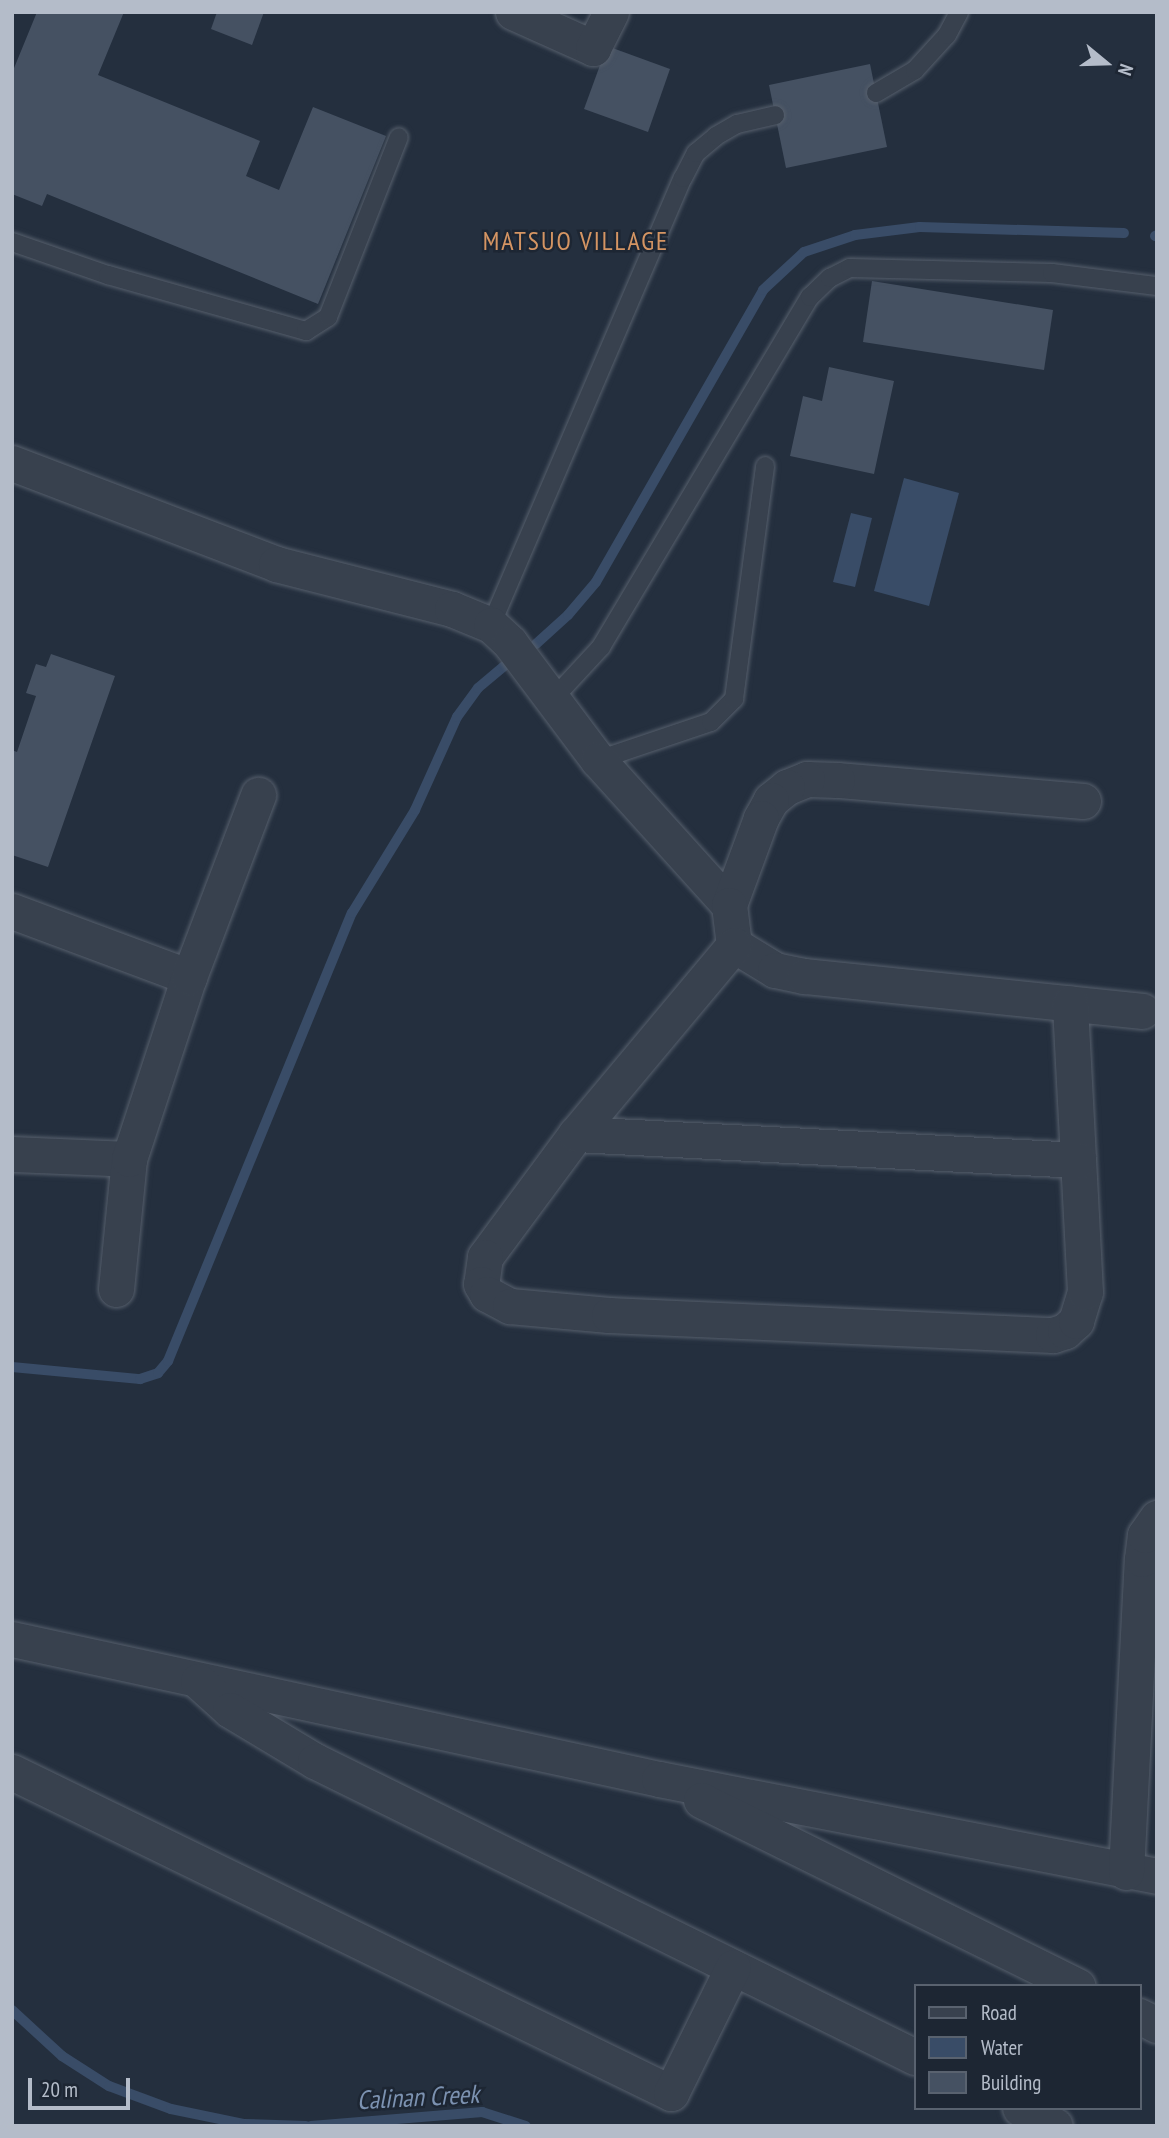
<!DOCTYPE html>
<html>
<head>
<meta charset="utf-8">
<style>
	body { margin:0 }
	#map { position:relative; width:1169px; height:2138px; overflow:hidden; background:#242f3e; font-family:"PT Sans Narrow",sans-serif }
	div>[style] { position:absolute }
	.water>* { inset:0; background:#394c67 }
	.stream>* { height:10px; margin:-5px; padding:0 5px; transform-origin:5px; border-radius:5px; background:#394c67 }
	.building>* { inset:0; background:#455162 }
	.roads { filter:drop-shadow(0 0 2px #565f6c) drop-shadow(0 0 2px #565f6c) }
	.lane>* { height:18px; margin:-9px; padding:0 9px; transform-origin:9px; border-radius:9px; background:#38414e }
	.street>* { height:35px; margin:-17.5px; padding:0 17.5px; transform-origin:17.5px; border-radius:17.5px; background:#38414e }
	span { translate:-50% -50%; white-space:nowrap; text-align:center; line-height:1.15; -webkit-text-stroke:5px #1d2633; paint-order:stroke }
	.neighbourhood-label { font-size:26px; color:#d59563; letter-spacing:2px }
	.water-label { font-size:26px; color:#7c92b1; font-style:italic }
	.frame { position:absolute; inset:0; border:14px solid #b4bcc9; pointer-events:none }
	.legend { position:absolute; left:914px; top:1984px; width:228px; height:126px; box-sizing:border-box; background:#1d2633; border:2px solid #59626f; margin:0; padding:9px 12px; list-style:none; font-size:21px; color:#b4bcc9 }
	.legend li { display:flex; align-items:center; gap:14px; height:35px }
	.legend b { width:35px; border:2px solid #59626f }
	.north { position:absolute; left:1071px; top:28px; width:70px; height:70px; -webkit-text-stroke:5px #1d2633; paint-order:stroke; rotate:109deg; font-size:19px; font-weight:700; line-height:28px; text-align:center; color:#b4bcc9 }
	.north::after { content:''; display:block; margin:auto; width:24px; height:32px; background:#b4bcc9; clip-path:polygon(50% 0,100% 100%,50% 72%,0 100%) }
	.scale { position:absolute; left:28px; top:2078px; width:102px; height:32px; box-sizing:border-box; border:4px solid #b4bcc9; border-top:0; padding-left:9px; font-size:21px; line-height:24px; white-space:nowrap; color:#b4bcc9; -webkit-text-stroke:5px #1d2633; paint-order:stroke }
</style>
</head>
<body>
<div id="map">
	<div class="water">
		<div style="clip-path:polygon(904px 478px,959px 493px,929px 606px,874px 591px)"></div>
		<div style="clip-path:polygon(851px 513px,872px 518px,855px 587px,833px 582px)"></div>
	</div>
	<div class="stream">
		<div style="left:1155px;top:236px;width:2px;rotate:-27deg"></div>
		<div style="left:536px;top:644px;width:43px;rotate:-42.2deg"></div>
		<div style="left:568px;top:615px;width:43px;rotate:-49.7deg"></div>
		<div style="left:596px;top:582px;width:336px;rotate:-60.2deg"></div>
		<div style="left:763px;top:290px;width:56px;rotate:-42.8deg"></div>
		<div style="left:804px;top:252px;width:54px;rotate:-18.4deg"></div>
		<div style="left:855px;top:235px;width:65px;rotate:-7deg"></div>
		<div style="left:920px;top:227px;width:204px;rotate:1.7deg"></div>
		<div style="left:12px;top:1367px;width:129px;rotate:5.4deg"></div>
		<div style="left:140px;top:1379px;width:19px;rotate:-18deg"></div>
		<div style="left:158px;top:1373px;width:16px;rotate:-50deg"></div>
		<div style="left:168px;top:1361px;width:484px;rotate:-67.7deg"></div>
		<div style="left:352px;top:913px;width:121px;rotate:-58.5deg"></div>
		<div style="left:415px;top:810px;width:102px;rotate:-65.7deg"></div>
		<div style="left:457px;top:717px;width:36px;rotate:-54deg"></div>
		<div style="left:478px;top:688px;width:34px;rotate:-40deg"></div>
		<div style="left:12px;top:2010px;width:68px;rotate:42.6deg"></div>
		<div style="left:62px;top:2056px;width:56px;rotate:32.6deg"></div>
		<div style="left:109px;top:2086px;width:66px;rotate:20.4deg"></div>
		<div style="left:171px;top:2109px;width:75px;rotate:11.6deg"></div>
		<div style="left:244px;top:2124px;width:62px;rotate:1.8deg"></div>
		<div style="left:311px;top:2126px;width:172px;rotate:-4.7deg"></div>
		<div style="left:482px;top:2112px;width:46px;rotate:17.7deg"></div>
	</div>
	<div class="building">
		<div style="clip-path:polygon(37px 12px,124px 12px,98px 75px,260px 141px,246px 176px,279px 190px,313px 107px,386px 136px,318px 304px,47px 194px,42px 206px,12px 194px,12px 73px)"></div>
		<div style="clip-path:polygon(217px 12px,264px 12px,252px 45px,211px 29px)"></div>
		<div style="clip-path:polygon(607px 46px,670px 69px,648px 132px,584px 109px)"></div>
		<div style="clip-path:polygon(870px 64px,887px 147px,786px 168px,769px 85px)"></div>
		<div style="clip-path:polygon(872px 281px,1053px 310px,1044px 370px,863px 342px)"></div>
		<div style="clip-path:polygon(829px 367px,894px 381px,874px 474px,790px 456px,803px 396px,822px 401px)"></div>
		<div style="clip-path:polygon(51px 654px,115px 676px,48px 867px,12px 855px,12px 750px,17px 752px,36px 696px,26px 693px,36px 664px,46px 667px)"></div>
	</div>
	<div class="roads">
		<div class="lane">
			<div style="left:876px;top:93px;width:45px;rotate:-30.5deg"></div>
			<div style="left:915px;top:70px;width:47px;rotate:-47.6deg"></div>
			<div style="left:947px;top:35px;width:26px;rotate:-62deg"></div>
			<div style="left:12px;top:242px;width:102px;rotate:19deg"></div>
			<div style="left:108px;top:275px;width:206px;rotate:15.8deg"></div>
			<div style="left:306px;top:331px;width:26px;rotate:-32deg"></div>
			<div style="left:328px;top:317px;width:193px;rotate:-68.5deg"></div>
			<div style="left:491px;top:625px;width:486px;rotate:-66.8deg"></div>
			<div style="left:683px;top:178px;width:28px;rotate:-63deg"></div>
			<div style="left:696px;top:153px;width:26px;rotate:-40deg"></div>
			<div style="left:716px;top:136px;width:24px;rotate:-30deg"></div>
			<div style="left:737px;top:124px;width:39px;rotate:-13deg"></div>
			<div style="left:551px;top:701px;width:74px;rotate:-47.2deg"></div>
			<div style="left:601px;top:647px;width:408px;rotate:-59.2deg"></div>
			<div style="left:810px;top:297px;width:28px;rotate:-44deg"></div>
			<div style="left:830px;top:278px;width:22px;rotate:-27deg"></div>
			<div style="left:850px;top:268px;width:202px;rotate:1.4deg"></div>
			<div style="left:1052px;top:273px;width:106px;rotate:7.1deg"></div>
			<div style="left:598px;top:760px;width:119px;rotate:-18.6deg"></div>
			<div style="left:711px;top:722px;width:33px;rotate:-45deg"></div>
			<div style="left:734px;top:699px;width:235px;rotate:-82.4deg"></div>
		</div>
		<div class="street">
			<div style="left:513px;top:12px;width:88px;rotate:24.2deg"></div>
			<div style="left:593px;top:48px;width:40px;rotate:-63.4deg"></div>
			<div style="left:12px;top:463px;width:283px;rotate:20.9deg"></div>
			<div style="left:276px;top:564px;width:182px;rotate:14.3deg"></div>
			<div style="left:452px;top:609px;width:42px;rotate:22.3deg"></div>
			<div style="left:491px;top:625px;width:26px;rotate:43deg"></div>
			<div style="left:510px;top:643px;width:146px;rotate:53.1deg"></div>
			<div style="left:598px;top:760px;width:195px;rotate:47.9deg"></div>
			<div style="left:1083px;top:801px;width:247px;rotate:-175.1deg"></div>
			<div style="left:837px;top:780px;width:30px;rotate:-178deg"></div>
			<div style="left:807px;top:779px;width:22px;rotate:158deg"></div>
			<div style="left:787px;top:787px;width:21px;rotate:141deg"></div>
			<div style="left:771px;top:800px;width:21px;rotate:119deg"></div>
			<div style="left:761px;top:818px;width:93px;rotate:110.2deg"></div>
			<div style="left:729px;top:905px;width:40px;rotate:82.9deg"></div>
			<div style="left:734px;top:945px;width:48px;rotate:31.4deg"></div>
			<div style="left:775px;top:970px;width:30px;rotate:12deg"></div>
			<div style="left:804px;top:976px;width:340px;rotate:5.9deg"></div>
			<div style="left:12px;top:911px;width:189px;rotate:20.4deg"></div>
			<div style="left:734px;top:945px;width:246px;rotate:129.9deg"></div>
			<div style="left:576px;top:1134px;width:153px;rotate:126.5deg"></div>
			<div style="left:485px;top:1257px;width:27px;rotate:98deg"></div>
			<div style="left:481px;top:1284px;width:12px;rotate:59deg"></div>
			<div style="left:487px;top:1294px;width:26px;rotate:28deg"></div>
			<div style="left:510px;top:1306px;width:99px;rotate:5.2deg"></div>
			<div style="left:609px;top:1315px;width:444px;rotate:2.6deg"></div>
			<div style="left:1053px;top:1335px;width:13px;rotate:-18deg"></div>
			<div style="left:1065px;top:1331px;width:15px;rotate:-42deg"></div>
			<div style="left:1076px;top:1321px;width:30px;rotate:-73deg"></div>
			<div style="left:1085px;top:1292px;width:289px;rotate:-93deg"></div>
			<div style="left:576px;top:1134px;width:503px;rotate:2.96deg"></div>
			<div style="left:12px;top:1154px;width:117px;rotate:2.4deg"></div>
			<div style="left:116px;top:1289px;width:131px;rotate:-84.3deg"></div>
			<div style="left:129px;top:1159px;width:192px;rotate:-71.8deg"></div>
			<div style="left:189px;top:977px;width:195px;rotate:-69.2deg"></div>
			<div style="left:12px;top:1639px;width:662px;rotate:12.21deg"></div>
			<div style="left:659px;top:1779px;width:507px;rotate:11.02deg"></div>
			<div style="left:198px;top:1681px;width:43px;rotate:42.2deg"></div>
			<div style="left:230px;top:1710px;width:99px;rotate:31deg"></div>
			<div style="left:315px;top:1761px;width:669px;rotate:26.26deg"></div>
			<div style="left:12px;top:1772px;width:733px;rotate:25.97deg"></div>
			<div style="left:671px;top:2093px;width:140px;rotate:-63.8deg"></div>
			<div style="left:701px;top:1800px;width:420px;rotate:26.3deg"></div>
			<div style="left:1126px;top:1872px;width:313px;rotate:-87.1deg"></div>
			<div style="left:1142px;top:1559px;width:24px;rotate:-83deg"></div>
			<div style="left:1145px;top:1535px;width:21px;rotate:-55deg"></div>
			<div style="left:1139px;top:2016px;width:20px;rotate:27deg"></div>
			<div style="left:1020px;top:2108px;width:39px;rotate:27deg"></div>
		</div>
	</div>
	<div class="neighbourhood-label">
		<span style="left:576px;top:241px">MATSUO VILLAGE</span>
	</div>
	<div class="water-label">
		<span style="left:418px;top:2097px;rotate:-3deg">Calinan Creek</span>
	</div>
	<div class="frame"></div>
	<ul class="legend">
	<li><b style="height:9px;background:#38414e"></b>Road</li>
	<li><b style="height:19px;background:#394c67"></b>Water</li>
	<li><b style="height:19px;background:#455162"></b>Building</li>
	</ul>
	<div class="north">N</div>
	<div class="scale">20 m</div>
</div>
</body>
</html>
